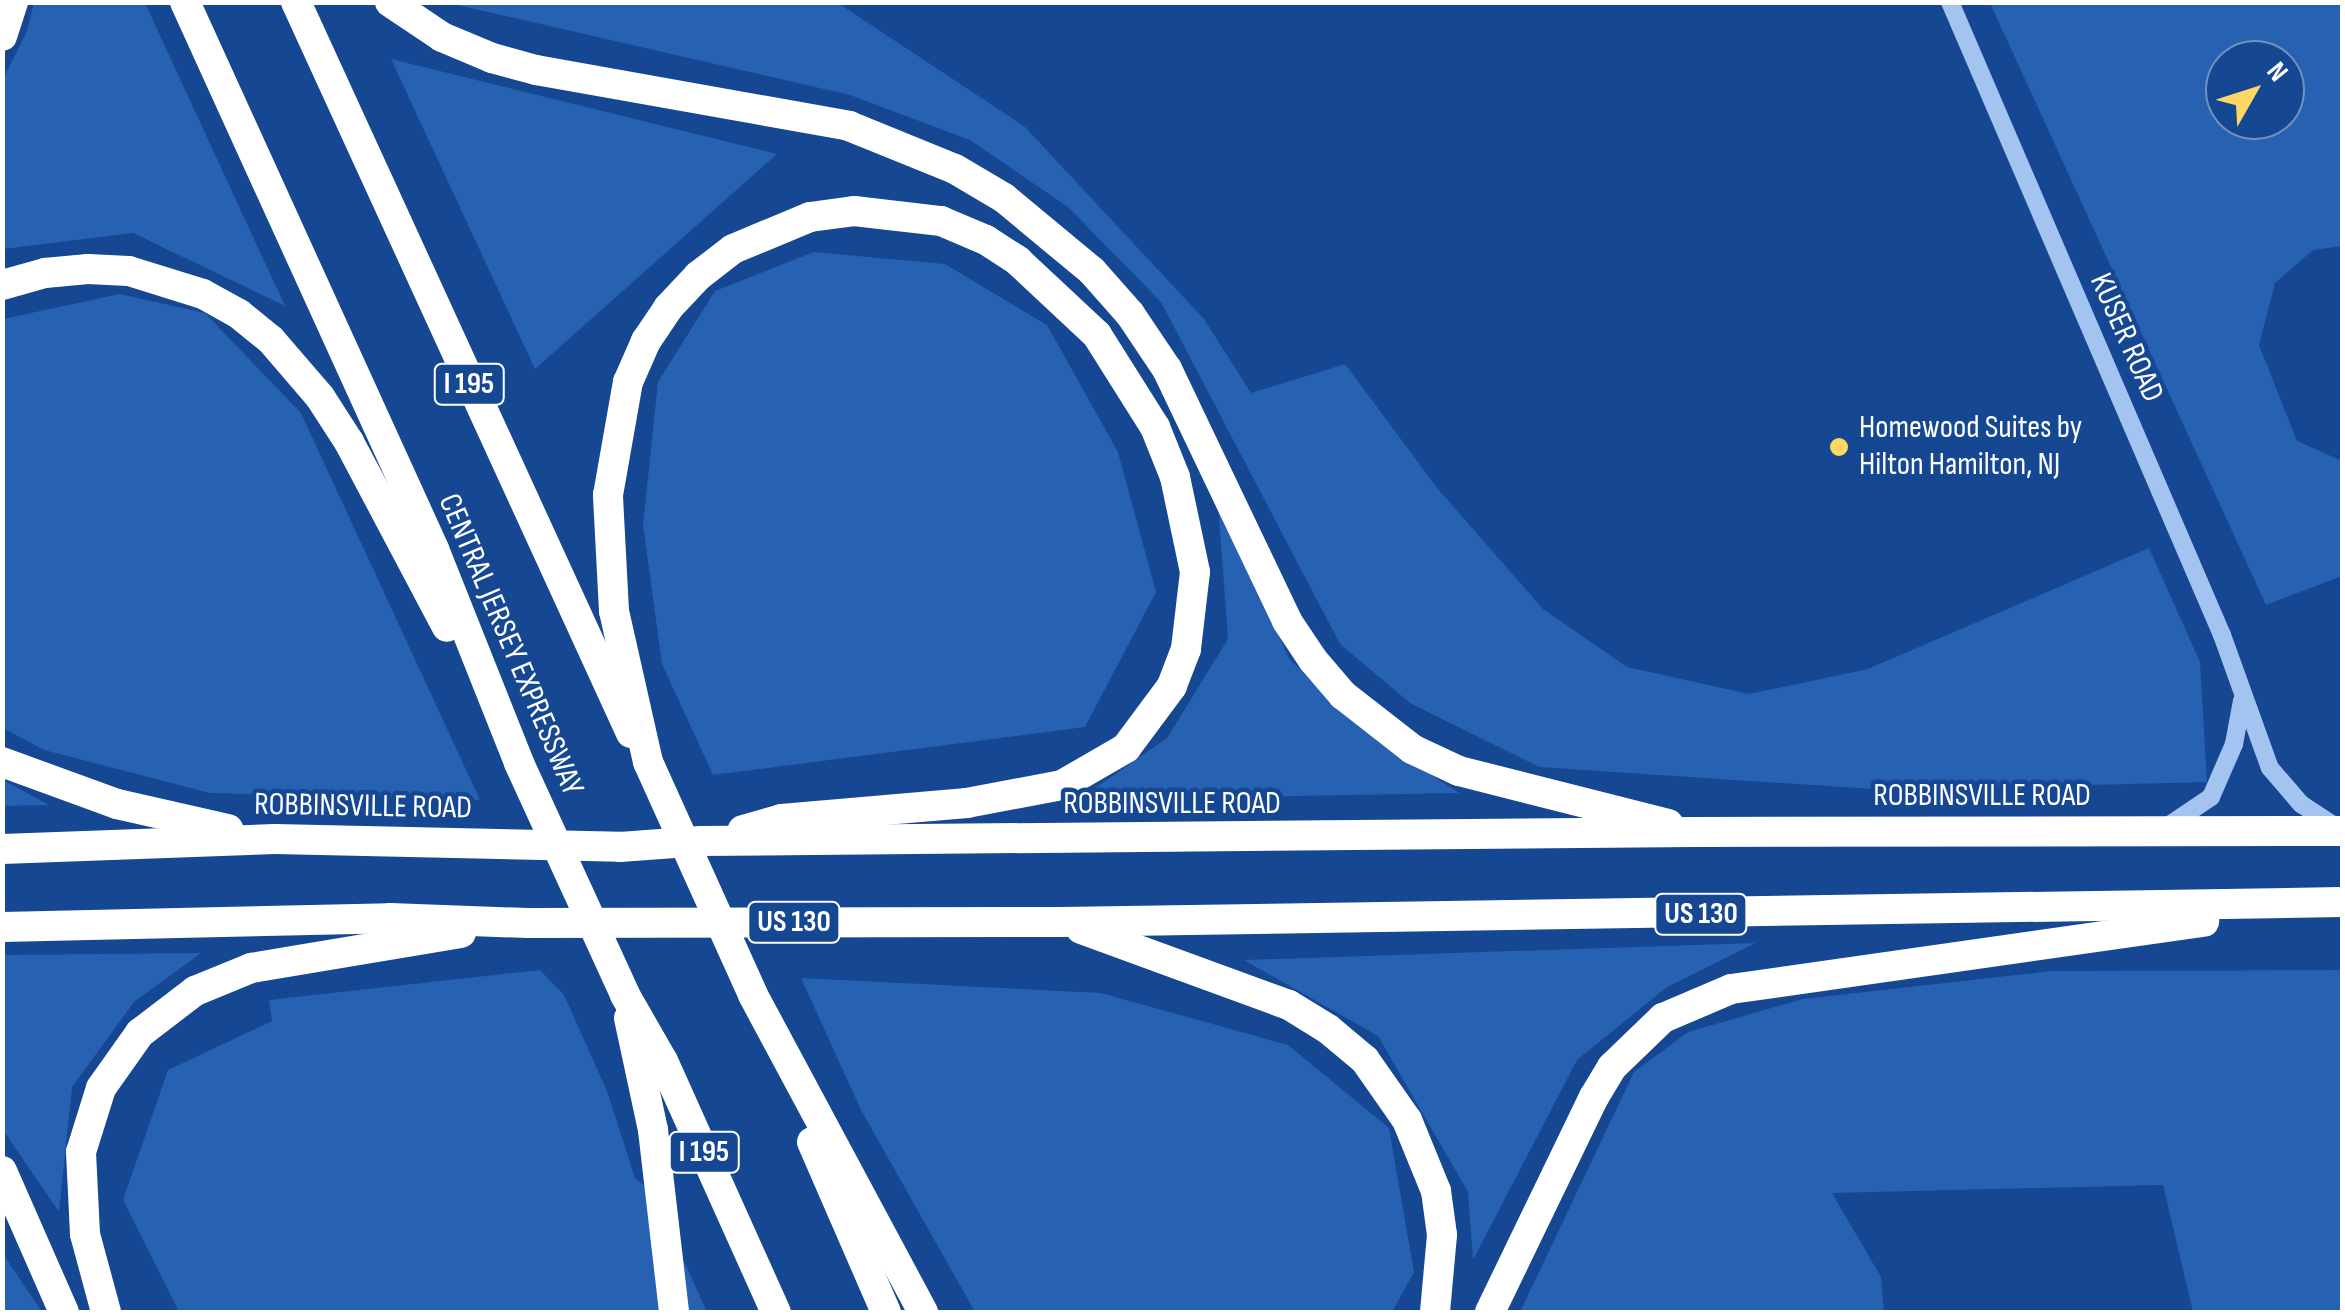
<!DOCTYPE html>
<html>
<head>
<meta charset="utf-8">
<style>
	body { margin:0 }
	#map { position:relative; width:2345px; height:1315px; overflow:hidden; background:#154792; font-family:"Sofia Sans Condensed",sans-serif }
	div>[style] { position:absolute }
	.green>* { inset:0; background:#2761b1 }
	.minor>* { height:18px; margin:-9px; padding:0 9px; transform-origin:9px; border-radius:9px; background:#a3c4f1 }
	.highway>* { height:30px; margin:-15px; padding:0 15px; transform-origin:15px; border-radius:15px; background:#fff }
	.highway-bridge>* { height:30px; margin:-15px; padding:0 15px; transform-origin:15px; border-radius:15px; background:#fff }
	.dots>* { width:28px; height:28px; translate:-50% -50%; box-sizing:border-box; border:5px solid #154792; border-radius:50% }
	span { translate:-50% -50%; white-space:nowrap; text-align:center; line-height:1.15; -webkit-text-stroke:9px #154792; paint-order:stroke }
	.shield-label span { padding:2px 8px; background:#154792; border:2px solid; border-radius:8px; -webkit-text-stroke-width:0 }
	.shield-label { font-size:30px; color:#fff; font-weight:700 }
	.street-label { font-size:32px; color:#fff }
	.poi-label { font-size:32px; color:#fff }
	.left { translate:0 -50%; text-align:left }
	.frame { position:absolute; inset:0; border:5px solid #fff; pointer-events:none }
	.north { position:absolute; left:2205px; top:40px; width:100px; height:100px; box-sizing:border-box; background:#154792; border:2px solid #7391be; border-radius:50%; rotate:51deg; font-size:28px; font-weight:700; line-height:40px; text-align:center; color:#fff }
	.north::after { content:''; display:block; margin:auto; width:35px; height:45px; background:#ffd763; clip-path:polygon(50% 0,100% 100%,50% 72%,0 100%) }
</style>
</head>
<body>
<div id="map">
	<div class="green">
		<div style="clip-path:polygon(34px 3px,145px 3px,285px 306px,133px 233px,3px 249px,3px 79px,27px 31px)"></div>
		<div style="clip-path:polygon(449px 3px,838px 3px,1025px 127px,1204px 319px,1251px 393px,1345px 364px,1438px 489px,1543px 609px,1627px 667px,1749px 694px,1868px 669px,2149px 548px,2200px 662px,2207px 782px,1888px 790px,1539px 767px,1410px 703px,1340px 644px,1161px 302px,1068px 207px,970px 140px,850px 95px)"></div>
		<div style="clip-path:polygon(evenodd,1990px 3px,2342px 3px,2342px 246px,2313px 250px,2275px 283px,2259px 345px,2297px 441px,2342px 461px,2342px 576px,2266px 605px,1990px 3px,2225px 60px,2285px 60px,2285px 120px,2225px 120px,2225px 60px)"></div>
		<div style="clip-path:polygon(391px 59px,777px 154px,535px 369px)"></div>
		<div style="clip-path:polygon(814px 252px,945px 264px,1047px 325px,1118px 452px,1156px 592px,1085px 727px,713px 775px,662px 664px,643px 525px,658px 382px,715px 291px)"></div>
		<div style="clip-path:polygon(120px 294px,205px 313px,301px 413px,480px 800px,210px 793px,44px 750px,3px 728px,3px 319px)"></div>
		<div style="clip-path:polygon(1218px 503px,1290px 660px,1372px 735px,1459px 793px,1078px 800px,1167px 738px,1228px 639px)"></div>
		<div style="clip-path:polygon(2px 780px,3px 780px,49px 805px,3px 806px)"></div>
		<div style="clip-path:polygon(1755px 943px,1667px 987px,1577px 1060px,1473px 1260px,1468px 1192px,1378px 1036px,1244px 960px)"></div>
		<div style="clip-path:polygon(201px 953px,134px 1002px,72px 1087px,59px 1212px,3px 1130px,3px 955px)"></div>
		<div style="clip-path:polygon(540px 970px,564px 995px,607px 1091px,635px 1178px,653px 1193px,707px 1312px,179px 1312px,123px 1200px,168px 1070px,272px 1021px,269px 1000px)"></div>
		<div style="clip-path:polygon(2342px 970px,2342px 1312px,2193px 1312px,2163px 1185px,1832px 1193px,1881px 1277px,1884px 1312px,1520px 1312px,1634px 1072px,1688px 1032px,1803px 999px,2051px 971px)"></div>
		<div style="clip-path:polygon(801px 978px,1101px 993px,1288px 1045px,1389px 1128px,1414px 1272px,1392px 1312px,975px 1312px,861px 1110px)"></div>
		<div style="clip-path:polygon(3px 1254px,42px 1312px,3px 1312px)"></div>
	</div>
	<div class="minor">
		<div style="left:1950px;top:2px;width:689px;rotate:66.75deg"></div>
		<div style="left:2222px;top:635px;width:141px;rotate:70.2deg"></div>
		<div style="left:2270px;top:768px;width:48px;rotate:49.3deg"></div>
		<div style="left:2301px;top:804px;width:42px;rotate:33.3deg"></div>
		<div style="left:2168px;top:826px;width:52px;rotate:-34deg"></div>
		<div style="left:2211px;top:797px;width:58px;rotate:-66.5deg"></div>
		<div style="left:2234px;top:744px;width:44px;rotate:-79.5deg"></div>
	</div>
	<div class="highway">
		<div style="left:185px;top:2px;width:601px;rotate:65.52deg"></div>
		<div style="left:434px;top:549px;width:230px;rotate:68.3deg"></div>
		<div style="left:296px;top:2px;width:804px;rotate:65.38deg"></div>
		<div style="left:390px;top:2px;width:63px;rotate:33.9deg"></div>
		<div style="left:442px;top:37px;width:54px;rotate:22.8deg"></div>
		<div style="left:492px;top:58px;width:46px;rotate:15.3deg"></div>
		<div style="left:536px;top:70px;width:318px;rotate:10.1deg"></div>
		<div style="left:849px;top:126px;width:114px;rotate:22.1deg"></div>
		<div style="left:955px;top:169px;width:57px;rotate:30.6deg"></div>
		<div style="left:1004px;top:198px;width:114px;rotate:39.7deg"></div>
		<div style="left:1092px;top:271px;width:57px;rotate:48.5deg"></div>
		<div style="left:1130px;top:314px;width:66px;rotate:56.1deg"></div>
		<div style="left:1167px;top:369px;width:279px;rotate:64.5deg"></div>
		<div style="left:1287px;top:621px;width:47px;rotate:56.3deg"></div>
		<div style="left:1313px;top:660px;width:46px;rotate:49.4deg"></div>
		<div style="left:1343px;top:695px;width:88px;rotate:38deg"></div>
		<div style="left:1412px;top:749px;width:52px;rotate:25.1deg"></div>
		<div style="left:1459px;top:771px;width:216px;rotate:14.2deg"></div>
		<div style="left:2px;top:36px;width:36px;rotate:-72deg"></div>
		<div style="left:2px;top:285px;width:45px;rotate:-15.6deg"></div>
		<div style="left:45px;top:273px;width:43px;rotate:-5.3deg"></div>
		<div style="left:88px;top:269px;width:41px;rotate:2.8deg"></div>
		<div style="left:129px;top:271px;width:77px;rotate:17.3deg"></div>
		<div style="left:203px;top:294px;width:41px;rotate:29.1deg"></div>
		<div style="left:239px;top:314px;width:41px;rotate:39.1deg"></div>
		<div style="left:271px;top:340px;width:75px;rotate:49.3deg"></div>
		<div style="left:320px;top:397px;width:54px;rotate:57.2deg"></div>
		<div style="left:349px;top:442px;width:209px;rotate:62.1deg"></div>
		<div style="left:2px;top:762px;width:122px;rotate:20.1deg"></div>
		<div style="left:117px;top:804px;width:114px;rotate:12.7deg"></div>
		<div style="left:648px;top:762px;width:155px;rotate:-102.7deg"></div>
		<div style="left:614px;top:611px;width:116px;rotate:-93deg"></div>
		<div style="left:608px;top:495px;width:115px;rotate:-80deg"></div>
		<div style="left:628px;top:382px;width:45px;rotate:-66.3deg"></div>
		<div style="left:646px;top:341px;width:40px;rotate:-56deg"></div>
		<div style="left:668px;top:308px;width:44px;rotate:-46.8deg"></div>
		<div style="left:698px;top:276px;width:44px;rotate:-37.6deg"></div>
		<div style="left:733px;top:249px;width:83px;rotate:-22.6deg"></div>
		<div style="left:810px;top:217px;width:44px;rotate:-7.8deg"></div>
		<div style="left:854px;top:211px;width:88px;rotate:6.6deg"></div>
		<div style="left:941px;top:221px;width:49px;rotate:22.9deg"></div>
		<div style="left:986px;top:240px;width:38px;rotate:33deg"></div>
		<div style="left:1018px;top:261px;width:108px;rotate:43.1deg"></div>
		<div style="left:1097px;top:335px;width:109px;rotate:57.8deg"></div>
		<div style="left:1155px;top:427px;width:54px;rotate:68.2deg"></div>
		<div style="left:1175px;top:477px;width:97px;rotate:78.1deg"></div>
		<div style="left:1195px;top:572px;width:78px;rotate:96.7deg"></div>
		<div style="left:1186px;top:649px;width:40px;rotate:111deg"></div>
		<div style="left:1172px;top:686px;width:77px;rotate:126.6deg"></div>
		<div style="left:1126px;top:748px;width:74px;rotate:150deg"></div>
		<div style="left:1062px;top:785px;width:97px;rotate:169.3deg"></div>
		<div style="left:967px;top:803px;width:186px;rotate:175.1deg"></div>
		<div style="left:782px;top:819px;width:41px;rotate:164.2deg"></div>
		<div style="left:2px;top:849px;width:273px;rotate:-2.1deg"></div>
		<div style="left:275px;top:839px;width:345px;rotate:1.3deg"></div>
		<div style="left:620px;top:847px;width:81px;rotate:-4.2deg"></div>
		<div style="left:701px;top:841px;width:994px;rotate:-0.52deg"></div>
		<div style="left:1695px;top:832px;width:647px;rotate:-0.09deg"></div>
		<div style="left:2px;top:927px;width:388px;rotate:-1.3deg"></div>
		<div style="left:390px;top:918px;width:138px;rotate:2.1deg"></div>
		<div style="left:528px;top:923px;width:532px;rotate:-0.11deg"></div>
		<div style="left:1060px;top:922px;width:1282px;rotate:-0.89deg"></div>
		<div style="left:1081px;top:929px;width:221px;rotate:20.1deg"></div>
		<div style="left:1289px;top:1005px;width:46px;rotate:31.6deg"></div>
		<div style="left:1328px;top:1029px;width:48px;rotate:40deg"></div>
		<div style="left:1365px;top:1060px;width:73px;rotate:55deg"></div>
		<div style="left:1407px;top:1120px;width:77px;rotate:67.8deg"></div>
		<div style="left:1436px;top:1191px;width:44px;rotate:82.2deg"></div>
		<div style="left:1442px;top:1235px;width:77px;rotate:95.2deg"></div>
		<div style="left:625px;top:995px;width:76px;rotate:60.1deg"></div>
		<div style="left:663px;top:1061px;width:275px;rotate:65.8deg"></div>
		<div style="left:753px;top:995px;width:360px;rotate:61.8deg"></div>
		<div style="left:629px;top:1018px;width:115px;rotate:77.9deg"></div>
		<div style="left:653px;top:1130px;width:183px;rotate:83.4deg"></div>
		<div style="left:812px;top:1142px;width:185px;rotate:66.5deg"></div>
		<div style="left:2px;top:1171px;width:154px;rotate:66.3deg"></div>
		<div style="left:106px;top:1312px;width:81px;rotate:-105.1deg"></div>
		<div style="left:85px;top:1234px;width:82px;rotate:-92.8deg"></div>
		<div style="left:81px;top:1152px;width:67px;rotate:-72.6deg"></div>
		<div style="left:101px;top:1088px;width:67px;rotate:-54.7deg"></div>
		<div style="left:140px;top:1033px;width:69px;rotate:-37.4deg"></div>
		<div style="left:195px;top:991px;width:61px;rotate:-22.3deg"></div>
		<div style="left:251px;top:968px;width:213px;rotate:-9.5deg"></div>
		<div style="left:1490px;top:1312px;width:239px;rotate:-64.2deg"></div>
		<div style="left:1594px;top:1097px;width:35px;rotate:-59deg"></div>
		<div style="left:1612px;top:1067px;width:71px;rotate:-43.9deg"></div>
		<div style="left:1663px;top:1018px;width:74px;rotate:-23.1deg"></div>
		<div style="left:1731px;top:989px;width:478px;rotate:-8.1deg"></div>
	</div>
	<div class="highway-bridge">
		<div style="left:648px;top:762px;width:256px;rotate:65.7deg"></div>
		<div style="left:519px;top:763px;width:255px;rotate:65.4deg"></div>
	</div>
	<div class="dots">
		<div style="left:1839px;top:447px;background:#ffd763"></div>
	</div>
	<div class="shield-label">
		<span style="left:469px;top:384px">I 195</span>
		<span style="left:1701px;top:914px">US 130</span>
		<span style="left:794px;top:922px">US 130</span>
		<span style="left:704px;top:1152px">I 195</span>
	</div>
	<div class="street-label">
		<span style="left:2126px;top:338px;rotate:66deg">KUSER ROAD</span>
		<span style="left:510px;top:645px;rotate:67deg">CENTRAL JERSEY EXPRESSWAY</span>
		<span style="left:1982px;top:796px">ROBBINSVILLE ROAD</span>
		<span style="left:1172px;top:804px">ROBBINSVILLE ROAD</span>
		<span style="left:363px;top:807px;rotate:1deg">ROBBINSVILLE ROAD</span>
	</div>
	<div class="poi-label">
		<span class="left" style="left:1859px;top:447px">Homewood Suites by<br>Hilton Hamilton, NJ</span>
	</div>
	<div class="frame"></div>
	<div class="north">N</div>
</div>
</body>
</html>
